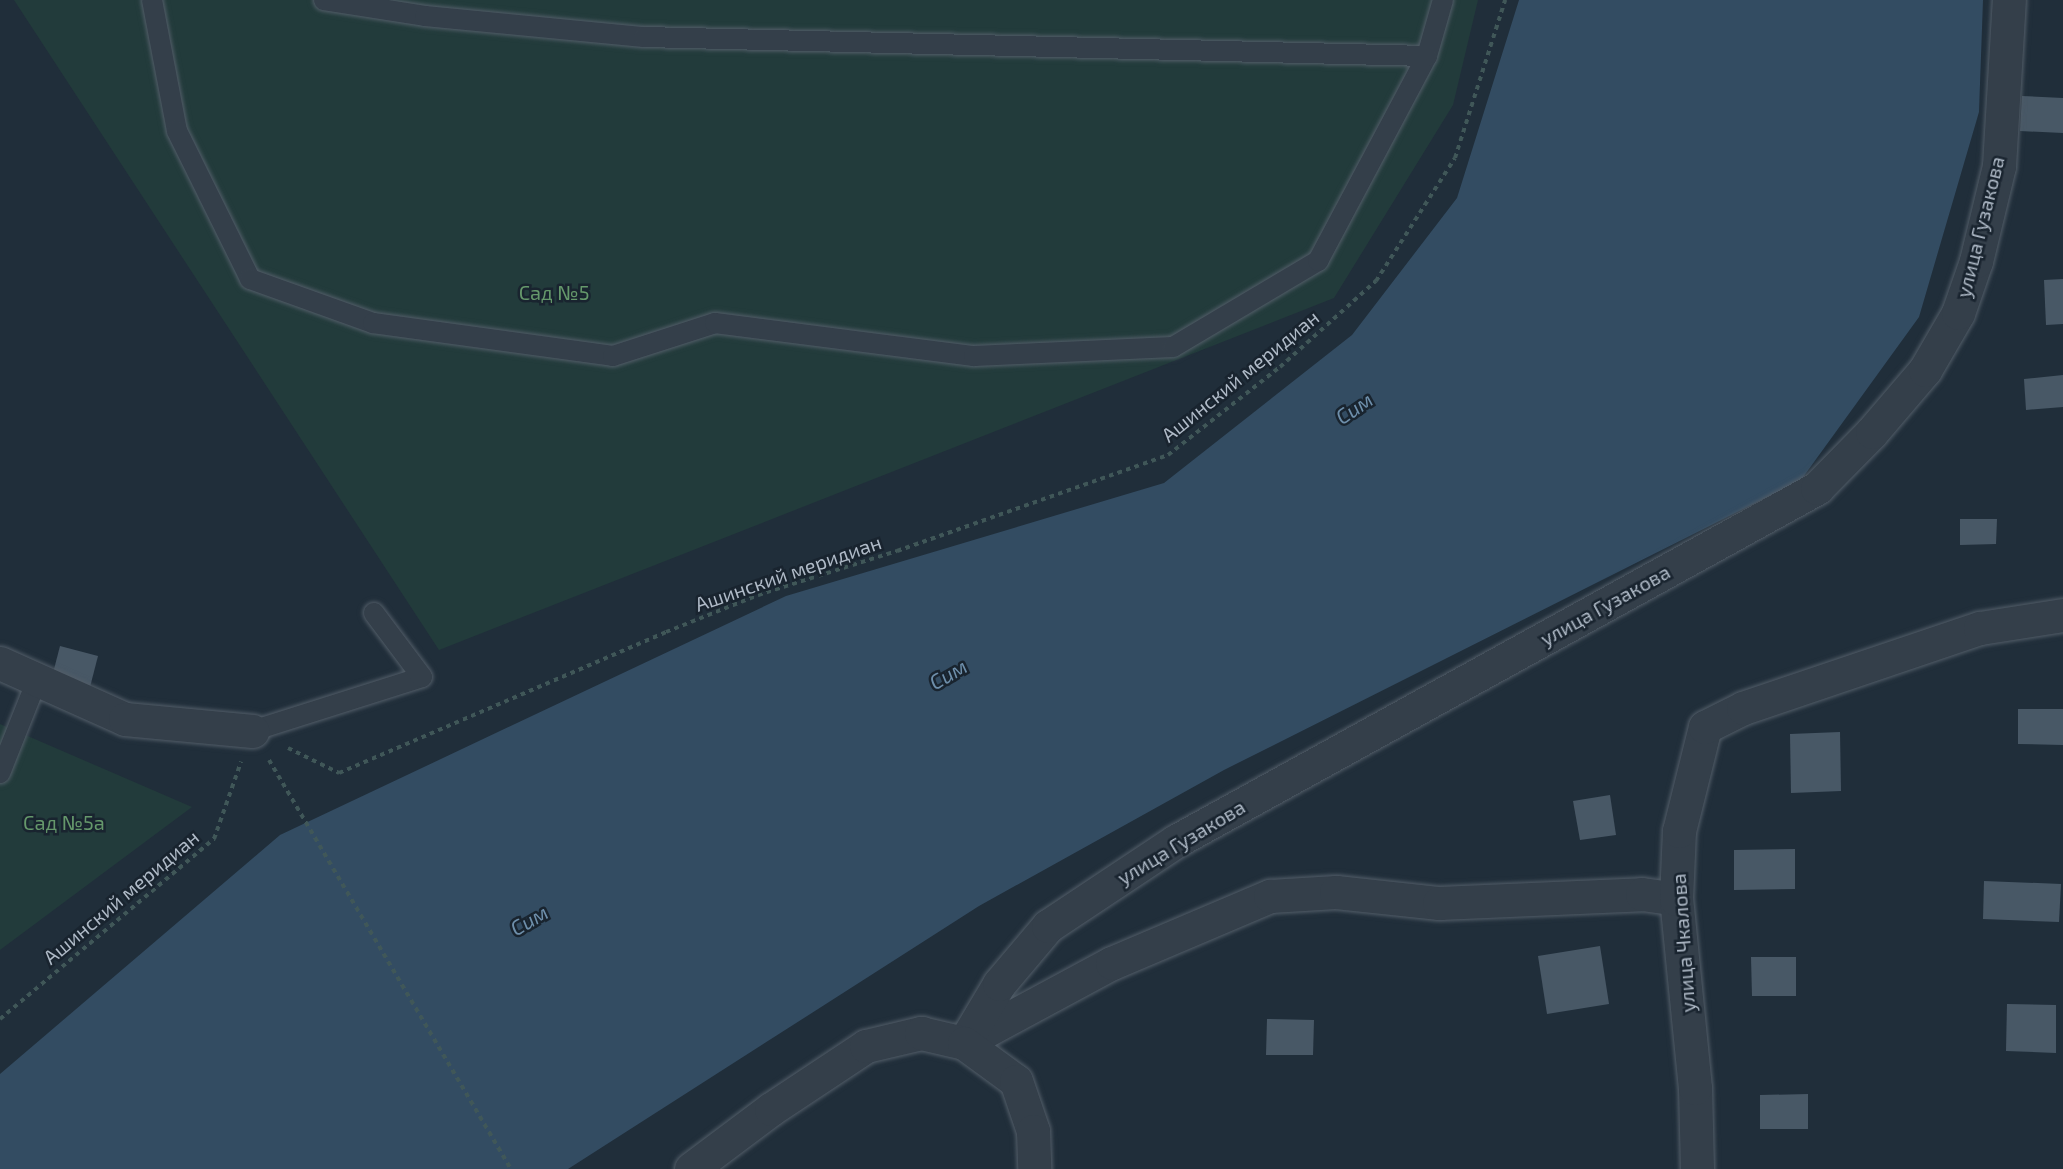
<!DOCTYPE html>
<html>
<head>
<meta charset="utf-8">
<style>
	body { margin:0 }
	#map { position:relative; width:2063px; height:1169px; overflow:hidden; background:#202e3a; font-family:"Exo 2",sans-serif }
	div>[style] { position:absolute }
	.green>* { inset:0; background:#223b3b }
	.water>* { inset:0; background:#334c62 }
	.building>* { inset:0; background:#485866 }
	.path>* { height:4px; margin-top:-2px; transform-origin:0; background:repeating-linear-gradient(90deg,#405758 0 4.5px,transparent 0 9px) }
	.roads { filter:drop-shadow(0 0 2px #525d68) drop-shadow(0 0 2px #525d68) }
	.lane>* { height:20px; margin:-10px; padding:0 10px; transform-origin:10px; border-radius:10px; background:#343f4a }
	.street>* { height:33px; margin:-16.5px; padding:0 16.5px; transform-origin:16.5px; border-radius:16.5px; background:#343f4a }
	span { translate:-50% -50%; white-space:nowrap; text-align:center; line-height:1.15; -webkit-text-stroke:5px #19242f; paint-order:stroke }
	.street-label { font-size:20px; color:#afbac7 }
	.park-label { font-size:20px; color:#65986b }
	.water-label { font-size:21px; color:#6e8fab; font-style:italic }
</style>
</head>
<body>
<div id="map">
	<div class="green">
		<div style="clip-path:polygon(14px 0,1478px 0,1453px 105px,1334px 298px,439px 650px)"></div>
		<div style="clip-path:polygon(0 724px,192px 807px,0 950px)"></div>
	</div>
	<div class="water">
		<div style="clip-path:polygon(1519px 0,1983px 0,1979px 112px,1919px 317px,1801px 480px,1224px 770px,979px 906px,568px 1169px,0 1169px,0 1074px,280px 835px,786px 596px,1164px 483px,1352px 335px,1457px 198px)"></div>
	</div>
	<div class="building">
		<div style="clip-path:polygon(2022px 96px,2063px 98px,2063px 133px,2020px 131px)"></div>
		<div style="clip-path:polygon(2063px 279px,2063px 324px,2046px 325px,2044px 280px)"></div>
		<div style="clip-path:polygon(2063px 375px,2063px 407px,2026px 410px,2024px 379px)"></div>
		<div style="clip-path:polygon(1960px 519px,1997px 519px,1996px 544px,1960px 545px)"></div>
		<div style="clip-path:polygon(60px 646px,98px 656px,90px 687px,52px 677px)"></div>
		<div style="clip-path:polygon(2018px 709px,2063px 709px,2063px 745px,2018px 744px)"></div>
		<div style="clip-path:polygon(1840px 732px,1841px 791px,1791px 793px,1790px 734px)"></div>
		<div style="clip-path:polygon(1610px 795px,1616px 835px,1580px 840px,1573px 801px)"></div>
		<div style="clip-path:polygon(1795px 849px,1795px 889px,1734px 890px,1734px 850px)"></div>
		<div style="clip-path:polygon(1984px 881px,2061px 884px,2059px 922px,1983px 919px)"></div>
		<div style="clip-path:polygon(1600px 946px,1609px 1004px,1547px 1014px,1538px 956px)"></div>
		<div style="clip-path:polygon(1751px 957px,1796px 957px,1796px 996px,1752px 996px)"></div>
		<div style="clip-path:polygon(2007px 1004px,2056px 1005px,2056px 1053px,2006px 1051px)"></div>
		<div style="clip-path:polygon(1267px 1019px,1314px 1020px,1313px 1055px,1266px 1055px)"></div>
		<div style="clip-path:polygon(1808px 1094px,1808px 1129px,1760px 1129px,1760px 1095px)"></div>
	</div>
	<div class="path">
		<div style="left:288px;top:748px;width:57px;rotate:26.1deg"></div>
		<div style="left:339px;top:773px;width:356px;rotate:-23.3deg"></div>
		<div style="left:666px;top:632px;width:99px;rotate:-21.9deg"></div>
		<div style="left:758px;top:595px;width:146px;rotate:-17.6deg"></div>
		<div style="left:897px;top:551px;width:288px;rotate:-19.5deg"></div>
		<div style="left:1168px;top:455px;width:142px;rotate:-38.2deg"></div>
		<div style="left:1280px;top:367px;width:129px;rotate:-41.9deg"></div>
		<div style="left:1376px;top:281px;width:146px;rotate:-57.3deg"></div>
		<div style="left:1455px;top:158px;width:166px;rotate:-72.4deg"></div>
		<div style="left:269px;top:760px;width:475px;rotate:59.4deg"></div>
		<div style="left:0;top:1019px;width:280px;rotate:-40.1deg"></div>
		<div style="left:214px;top:839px;width:82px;rotate:-70.7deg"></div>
	</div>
	<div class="roads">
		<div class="lane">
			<div style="left:152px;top:0;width:133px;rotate:79.2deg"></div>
			<div style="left:177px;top:131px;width:165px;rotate:63.7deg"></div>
			<div style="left:250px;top:279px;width:131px;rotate:19.7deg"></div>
			<div style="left:373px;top:323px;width:242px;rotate:7.8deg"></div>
			<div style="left:613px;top:356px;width:107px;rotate:-17.9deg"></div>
			<div style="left:715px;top:323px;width:261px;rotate:7.3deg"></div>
			<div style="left:974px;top:356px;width:199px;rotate:-2.6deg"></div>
			<div style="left:1173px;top:347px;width:169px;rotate:-30.7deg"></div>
			<div style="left:1318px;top:261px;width:232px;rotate:-62deg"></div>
			<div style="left:1427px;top:56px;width:58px;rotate:-74.1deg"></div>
			<div style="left:324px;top:0;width:102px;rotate:9deg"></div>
			<div style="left:425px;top:16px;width:220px;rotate:5.5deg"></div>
			<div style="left:644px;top:37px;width:783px;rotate:1.39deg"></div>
			<div style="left:252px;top:731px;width:178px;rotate:-17.6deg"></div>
			<div style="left:422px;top:677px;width:80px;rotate:-126.9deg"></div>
			<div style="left:0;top:773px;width:100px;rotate:-68.3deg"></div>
		</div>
		<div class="street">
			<div style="left:0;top:663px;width:137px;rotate:24.1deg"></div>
			<div style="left:125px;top:719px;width:128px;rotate:5.4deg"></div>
			<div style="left:965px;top:1042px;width:167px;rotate:-28.3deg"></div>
			<div style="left:1112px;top:963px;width:172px;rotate:-23deg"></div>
			<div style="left:1270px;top:896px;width:66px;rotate:-3.5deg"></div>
			<div style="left:1336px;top:892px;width:104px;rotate:6.1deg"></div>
			<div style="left:1439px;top:903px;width:203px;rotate:-2.5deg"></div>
			<div style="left:1642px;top:894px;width:34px;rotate:8deg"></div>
			<div style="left:964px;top:1043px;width:69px;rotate:-59.3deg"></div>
			<div style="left:999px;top:984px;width:76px;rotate:-49.8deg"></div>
			<div style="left:1048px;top:926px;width:154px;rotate:-33.6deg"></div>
			<div style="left:1176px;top:841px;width:732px;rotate:-28.84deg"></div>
			<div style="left:1817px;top:488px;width:78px;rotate:-45.5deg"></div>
			<div style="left:1872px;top:432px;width:82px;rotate:-49.5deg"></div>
			<div style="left:1925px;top:370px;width:66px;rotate:-59.9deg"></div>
			<div style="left:1958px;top:313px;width:55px;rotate:-70.9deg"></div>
			<div style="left:1976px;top:261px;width:98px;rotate:-76.4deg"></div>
			<div style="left:1999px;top:166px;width:166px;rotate:-86.6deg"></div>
			<div style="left:691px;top:1169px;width:100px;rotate:-36.9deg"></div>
			<div style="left:771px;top:1109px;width:114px;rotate:-33.6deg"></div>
			<div style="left:866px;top:1046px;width:57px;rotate:-13.3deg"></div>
			<div style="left:921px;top:1033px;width:44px;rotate:13.1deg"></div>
			<div style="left:964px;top:1043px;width:64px;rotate:36.2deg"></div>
			<div style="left:1016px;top:1081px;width:53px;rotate:71.2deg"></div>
			<div style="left:1033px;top:1131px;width:38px;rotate:88deg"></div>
			<div style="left:1697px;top:1169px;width:81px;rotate:-91.4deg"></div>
			<div style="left:1695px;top:1088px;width:190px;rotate:-95.7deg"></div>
			<div style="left:1676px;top:899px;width:68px;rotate:-87.5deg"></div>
			<div style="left:1679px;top:831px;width:107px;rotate:-76deg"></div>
			<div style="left:1705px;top:727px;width:42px;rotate:-26.6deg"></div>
			<div style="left:1743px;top:708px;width:250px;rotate:-18.7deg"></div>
			<div style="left:1980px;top:628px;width:84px;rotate:-8.9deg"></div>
		</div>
	</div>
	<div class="street-label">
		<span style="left:1980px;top:227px;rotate:-76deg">улица Гузакова</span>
		<span style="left:1240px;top:376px;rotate:-39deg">Ашинский меридиан</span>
		<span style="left:788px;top:573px;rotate:-19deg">Ашинский меридиан</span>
		<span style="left:1605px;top:605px;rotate:-29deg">улица Гузакова</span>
		<span style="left:1181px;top:842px;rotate:-31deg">улица Гузакова</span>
		<span style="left:121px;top:897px;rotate:-40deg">Ашинский меридиан</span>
		<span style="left:1683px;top:943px;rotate:-94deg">улица Чкалова</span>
	</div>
	<div class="park-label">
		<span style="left:554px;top:292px">Сад №5</span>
		<span style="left:64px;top:822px">Сад №5а</span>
	</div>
	<div class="water-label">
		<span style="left:1354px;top:408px;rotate:-34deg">Сим</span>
		<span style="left:948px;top:674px;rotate:-30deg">Сим</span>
		<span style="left:529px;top:920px;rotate:-30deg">Сим</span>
	</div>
</div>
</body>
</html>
